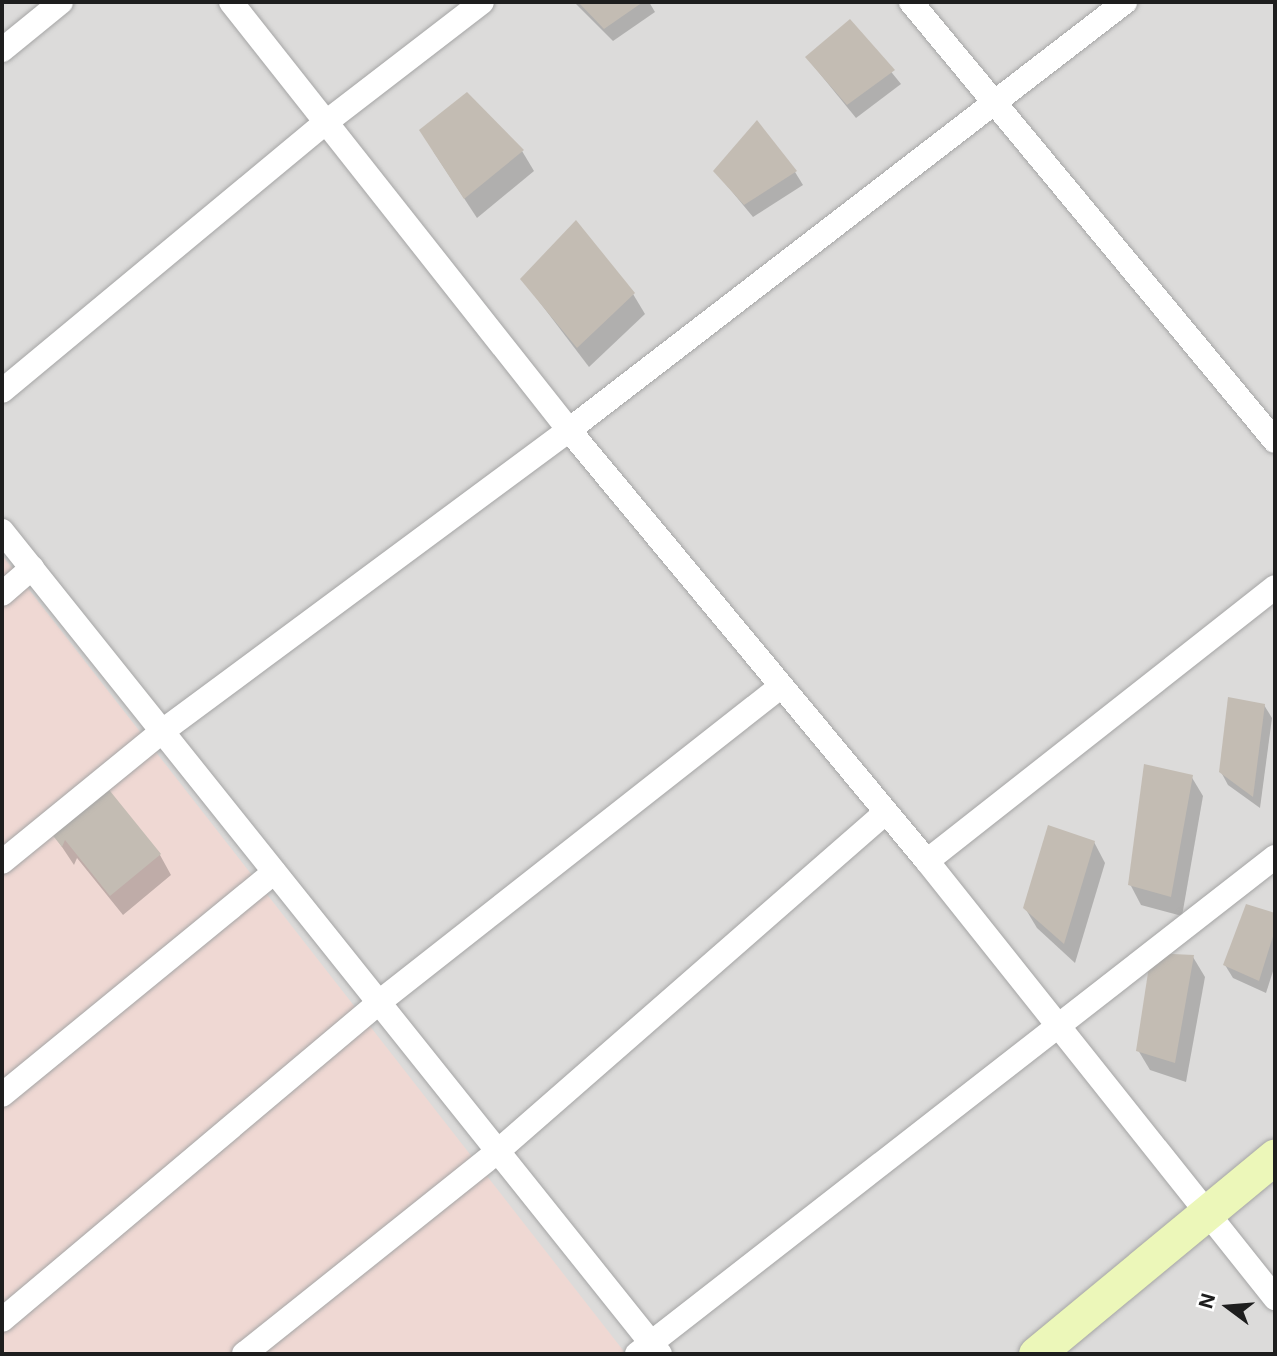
<!DOCTYPE html>
<html>
<head>
<meta charset="utf-8">
<style>
	body { margin:0 }
	#map { position:relative; width:1277px; height:1356px; overflow:hidden; background:#eeece4; font-family:Inter,sans-serif }
	div>[style] { position:absolute }
	.residential>* { inset:0; background:#dcdbda }
	.commercial>* { inset:0; background:#efd8d3 }
	.shadow>* { inset:0; background:#0003 }
	.building>* { inset:0; background:#c3bcb3 }
	.roads { filter:drop-shadow(0 0 2px #a5a5a5) drop-shadow(0 0 2px #a5a5a5) }
	.street>* { height:24px; margin:-12px; padding:0 12px; transform-origin:12px; border-radius:12px; background:#fff }
	.secondary>* { height:35px; margin:-17.5px; padding:0 17.5px; transform-origin:17.5px; border-radius:17.5px; background:#ecf7b9 }
	span { translate:-50% -50%; white-space:nowrap; text-align:center; line-height:1.15; -webkit-text-stroke:5px #fff; paint-order:stroke }
	.frame { position:absolute; inset:0; border:4px solid #1e1e1e; pointer-events:none }
	.north { position:absolute; left:1193px; top:1272px; width:70px; height:70px; -webkit-text-stroke:5px #fff; paint-order:stroke; rotate:286deg; font-size:19px; font-weight:700; line-height:28px; text-align:center; color:#1e1e1e }
	.north::after { content:''; display:block; margin:auto; width:24px; height:32px; background:#1e1e1e; clip-path:polygon(50% 0,100% 100%,50% 72%,0 100%) }
</style>
</head>
<body>
<div id="map">
	<div class="residential">
		<div style="clip-path:polygon(2px 2px,1275px 2px,1275px 1354px,2px 1354px)"></div>
	</div>
	<div class="commercial">
		<div style="clip-path:polygon(2px 555px,626px 1354px,2px 1354px)"></div>
	</div>
	<div class="shadow">
		<div style="clip-path:polygon(574px 2px,649px 2px,655px 12px,613px 41px)"></div>
		<div style="clip-path:polygon(850px 21px,901px 84px,856px 118px,807px 58px)"></div>
		<div style="clip-path:polygon(466px 94px,522px 151px,534px 171px,477px 218px,433px 151px)"></div>
		<div style="clip-path:polygon(715px 171px,795px 172px,803px 185px,753px 217px)"></div>
		<div style="clip-path:polygon(522px 279px,633px 294px,645px 314px,589px 367px)"></div>
		<div style="clip-path:polygon(1264px 705px,1272px 718px,1260px 808px,1228px 785px,1221px 772px)"></div>
		<div style="clip-path:polygon(1191px 776px,1203px 796px,1182px 916px,1141px 905px,1130px 884px)"></div>
		<div style="clip-path:polygon(52px 832px,160px 855px,171px 875px,123px 915px,77px 858px,74px 865px)"></div>
		<div style="clip-path:polygon(1094px 842px,1105px 863px,1075px 963px,1037px 928px,1025px 908px)"></div>
		<div style="clip-path:polygon(1247px 906px,1275px 914px,1275px 965px,1266px 993px,1233px 978px,1225px 965px)"></div>
		<div style="clip-path:polygon(1193px 957px,1205px 977px,1186px 1082px,1150px 1070px,1138px 1050px)"></div>
	</div>
	<div class="building">
		<div style="clip-path:polygon(578px 2px,643px 2px,604px 29px)"></div>
		<div style="clip-path:polygon(850px 19px,895px 70px,847px 105px,805px 57px)"></div>
		<div style="clip-path:polygon(467px 92px,524px 150px,464px 199px,419px 130px)"></div>
		<div style="clip-path:polygon(757px 120px,797px 171px,744px 205px,713px 171px)"></div>
		<div style="clip-path:polygon(576px 220px,635px 293px,577px 348px,520px 279px)"></div>
		<div style="clip-path:polygon(1228px 697px,1265px 704px,1253px 797px,1219px 772px)"></div>
		<div style="clip-path:polygon(1144px 764px,1193px 775px,1171px 897px,1128px 885px)"></div>
		<div style="clip-path:polygon(106px 786px,161px 854px,110px 896px,65px 840px,62px 847px,50px 832px)"></div>
		<div style="clip-path:polygon(1048px 825px,1095px 841px,1064px 944px,1023px 908px)"></div>
		<div style="clip-path:polygon(1246px 904px,1275px 913px,1275px 930px,1259px 981px,1223px 965px)"></div>
		<div style="clip-path:polygon(1151px 953px,1194px 955px,1175px 1063px,1136px 1051px)"></div>
	</div>
	<div class="roads">
		<div class="street">
			<div style="left:231px;top:2px;width:545px;rotate:51.7deg"></div>
			<div style="left:569px;top:430px;width:560px;rotate:50.29deg"></div>
			<div style="left:927px;top:861px;width:559px;rotate:51.47deg"></div>
			<div style="left:911px;top:2px;width:570px;rotate:50.34deg"></div>
			<div style="left:2px;top:50px;width:76px;rotate:-39.1deg"></div>
			<div style="left:2px;top:391px;width:420px;rotate:-39.7deg"></div>
			<div style="left:325px;top:123px;width:198px;rotate:-37.6deg"></div>
			<div style="left:2px;top:531px;width:1054px;rotate:51.36deg"></div>
			<div style="left:2px;top:594px;width:40px;rotate:-41deg"></div>
			<div style="left:927px;top:861px;width:443px;rotate:-38.2deg"></div>
			<div style="left:2px;top:862px;width:209px;rotate:-39.2deg"></div>
			<div style="left:164px;top:730px;width:504px;rotate:-36.53deg"></div>
			<div style="left:569px;top:430px;width:702px;rotate:-37.59deg"></div>
			<div style="left:2px;top:1095px;width:352px;rotate:-39.3deg"></div>
			<div style="left:2px;top:1320px;width:492px;rotate:-40.1deg"></div>
			<div style="left:378px;top:1003px;width:511px;rotate:-38.17deg"></div>
			<div style="left:244px;top:1354px;width:325px;rotate:-38.6deg"></div>
			<div style="left:498px;top:1151px;width:515px;rotate:-41.14deg"></div>
			<div style="left:637px;top:1354px;width:809px;rotate:-37.92deg"></div>
		</div>
		<div class="secondary">
			<div style="left:1036px;top:1354px;width:310px;rotate:-39.6deg"></div>
		</div>
	</div>
	<div class="frame"></div>
	<div class="north">N</div>
</div>
</body>
</html>
